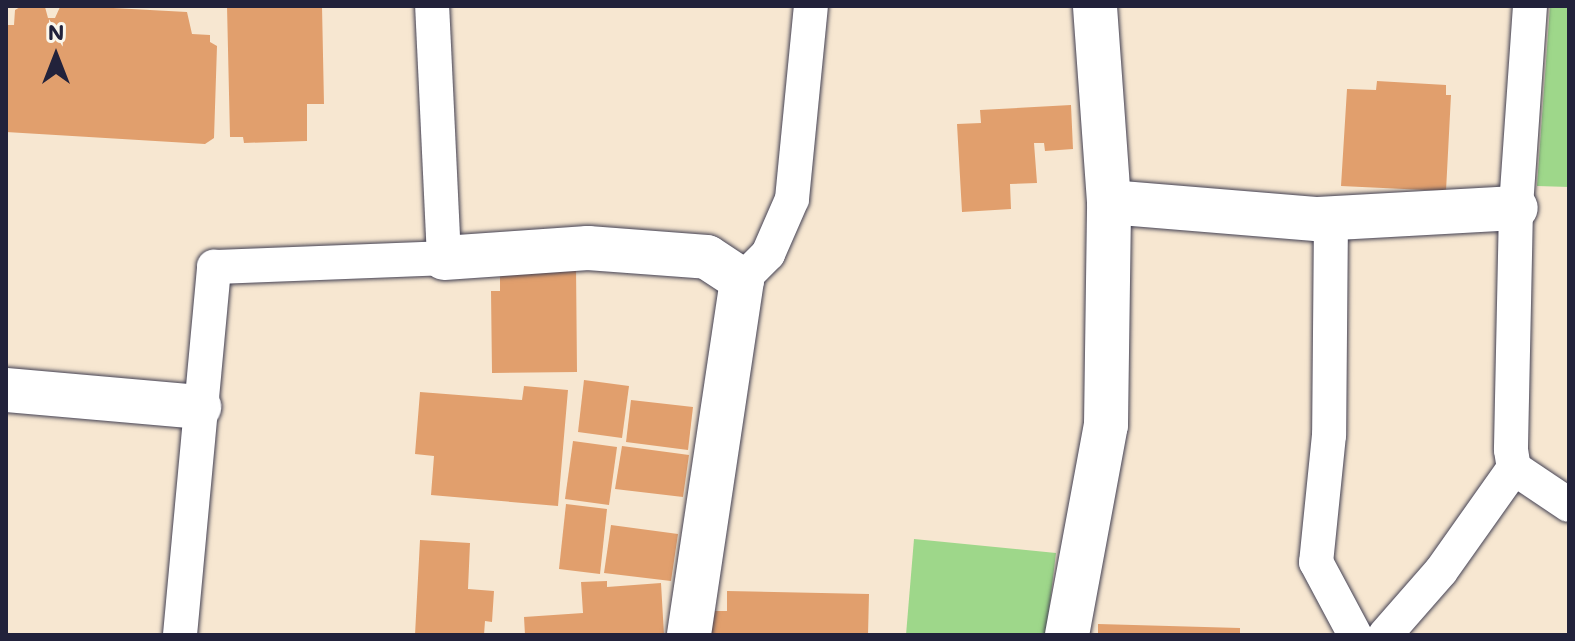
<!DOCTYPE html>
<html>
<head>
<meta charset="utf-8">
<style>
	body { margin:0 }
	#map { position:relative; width:1575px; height:641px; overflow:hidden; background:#f7e7d1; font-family:Mali,sans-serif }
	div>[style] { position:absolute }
	.green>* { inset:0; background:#9ed78a }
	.building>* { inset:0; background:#e19f6d }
	.roads { filter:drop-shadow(0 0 2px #424052) drop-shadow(0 0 2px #424052) }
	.service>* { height:34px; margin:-17px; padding:0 17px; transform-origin:17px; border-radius:17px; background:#fff }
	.minor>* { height:44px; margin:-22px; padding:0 22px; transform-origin:22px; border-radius:22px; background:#fff }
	span { translate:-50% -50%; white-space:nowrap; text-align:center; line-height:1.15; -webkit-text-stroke:8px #fbf7ec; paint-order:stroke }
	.frame { position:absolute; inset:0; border:8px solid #22223b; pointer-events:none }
	.north { position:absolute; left:16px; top:16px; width:80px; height:80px; -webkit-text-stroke:6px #fbf7ec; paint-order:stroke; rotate:0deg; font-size:22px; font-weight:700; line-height:32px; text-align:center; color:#22223b }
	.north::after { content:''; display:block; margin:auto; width:28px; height:36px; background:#22223b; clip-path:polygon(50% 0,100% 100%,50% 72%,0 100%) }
</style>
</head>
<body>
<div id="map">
	<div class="green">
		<div style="clip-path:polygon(1550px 6px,1569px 6px,1569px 187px,1537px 186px)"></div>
		<div style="clip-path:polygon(914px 539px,1056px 553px,1046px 635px,906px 635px)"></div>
	</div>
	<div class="building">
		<div style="clip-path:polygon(22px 6px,45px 7px,48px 18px,55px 18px,60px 7px,76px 6px,187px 12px,192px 34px,210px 35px,210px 42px,217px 46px,214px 138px,205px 144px,6px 132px,6px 25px,14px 25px,15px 10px)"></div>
		<div style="clip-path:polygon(227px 6px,322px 6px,324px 104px,307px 104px,307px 141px,244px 143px,243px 137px,230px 137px)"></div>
		<div style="clip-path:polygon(1377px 81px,1446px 85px,1446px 95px,1451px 95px,1446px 191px,1341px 186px,1347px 89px,1376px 90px)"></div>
		<div style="clip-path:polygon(1071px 105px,1073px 149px,1045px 151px,1044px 143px,1034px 143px,1037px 183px,1010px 184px,1011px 209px,962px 212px,957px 124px,981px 123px,980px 110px)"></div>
		<div style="clip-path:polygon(576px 265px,577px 372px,492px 373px,491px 291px,500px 291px,500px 266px)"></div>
		<div style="clip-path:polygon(584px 380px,629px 386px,622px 438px,578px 432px)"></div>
		<div style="clip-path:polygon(524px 386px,568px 390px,558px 506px,431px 495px,434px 456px,415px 454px,420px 392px,522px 400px)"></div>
		<div style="clip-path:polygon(631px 400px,693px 407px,688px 450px,626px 442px)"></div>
		<div style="clip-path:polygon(573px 441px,617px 447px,609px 505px,565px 499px)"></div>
		<div style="clip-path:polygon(622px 446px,689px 455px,683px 497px,615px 489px)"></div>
		<div style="clip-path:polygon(566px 504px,607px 509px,600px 574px,559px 569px)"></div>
		<div style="clip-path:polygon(611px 525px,678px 534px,671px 581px,604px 573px)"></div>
		<div style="clip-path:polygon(420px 540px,470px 543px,468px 589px,494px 591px,492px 622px,485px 621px,484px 635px,415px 635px)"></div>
		<div style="clip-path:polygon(607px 581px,607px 587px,661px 583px,664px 635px,525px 635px,524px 617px,583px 613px,581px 582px)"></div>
		<div style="clip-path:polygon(727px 591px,869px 594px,868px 635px,710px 635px,711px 611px,727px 611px)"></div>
		<div style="clip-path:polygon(1098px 624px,1240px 628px,1240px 635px,1098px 635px)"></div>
	</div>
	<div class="roads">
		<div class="service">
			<div style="left:1530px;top:6px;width:202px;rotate:94deg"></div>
			<div style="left:1516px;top:208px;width:242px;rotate:91.2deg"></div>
			<div style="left:1511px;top:450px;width:18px;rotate:81deg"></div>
			<div style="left:1514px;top:468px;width:66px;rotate:33.9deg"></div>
			<div style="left:1331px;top:218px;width:217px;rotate:90.5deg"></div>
			<div style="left:1329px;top:435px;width:128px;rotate:95.8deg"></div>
			<div style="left:1316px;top:562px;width:83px;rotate:61.9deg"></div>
			<div style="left:742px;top:280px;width:37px;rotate:-45deg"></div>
			<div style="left:768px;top:254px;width:60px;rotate:-66.4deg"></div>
			<div style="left:792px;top:199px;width:194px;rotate:-84.4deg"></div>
			<div style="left:180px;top:635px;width:370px;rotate:-84.7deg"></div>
			<div style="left:214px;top:267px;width:230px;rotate:-2.2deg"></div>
			<div style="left:444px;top:258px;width:252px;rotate:-92.7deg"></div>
			<div style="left:1385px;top:635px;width:85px;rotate:-48.8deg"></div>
			<div style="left:1441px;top:571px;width:126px;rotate:-54.7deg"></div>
		</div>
		<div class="minor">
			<div style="left:1109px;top:202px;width:210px;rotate:4.7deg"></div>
			<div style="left:1318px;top:219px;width:198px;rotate:-3.2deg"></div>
			<div style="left:444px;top:258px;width:144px;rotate:-4deg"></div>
			<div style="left:588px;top:248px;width:119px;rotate:4.3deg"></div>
			<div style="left:707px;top:257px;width:42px;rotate:33.3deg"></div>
			<div style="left:742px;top:280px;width:359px;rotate:98.5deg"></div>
			<div style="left:6px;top:390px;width:194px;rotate:5deg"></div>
			<div style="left:1067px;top:635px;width:214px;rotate:-79.5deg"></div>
			<div style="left:1106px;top:425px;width:223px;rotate:-89.2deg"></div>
			<div style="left:1109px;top:202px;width:196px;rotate:-94.1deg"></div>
		</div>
	</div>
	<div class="frame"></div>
	<div class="north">N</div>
</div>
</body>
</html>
